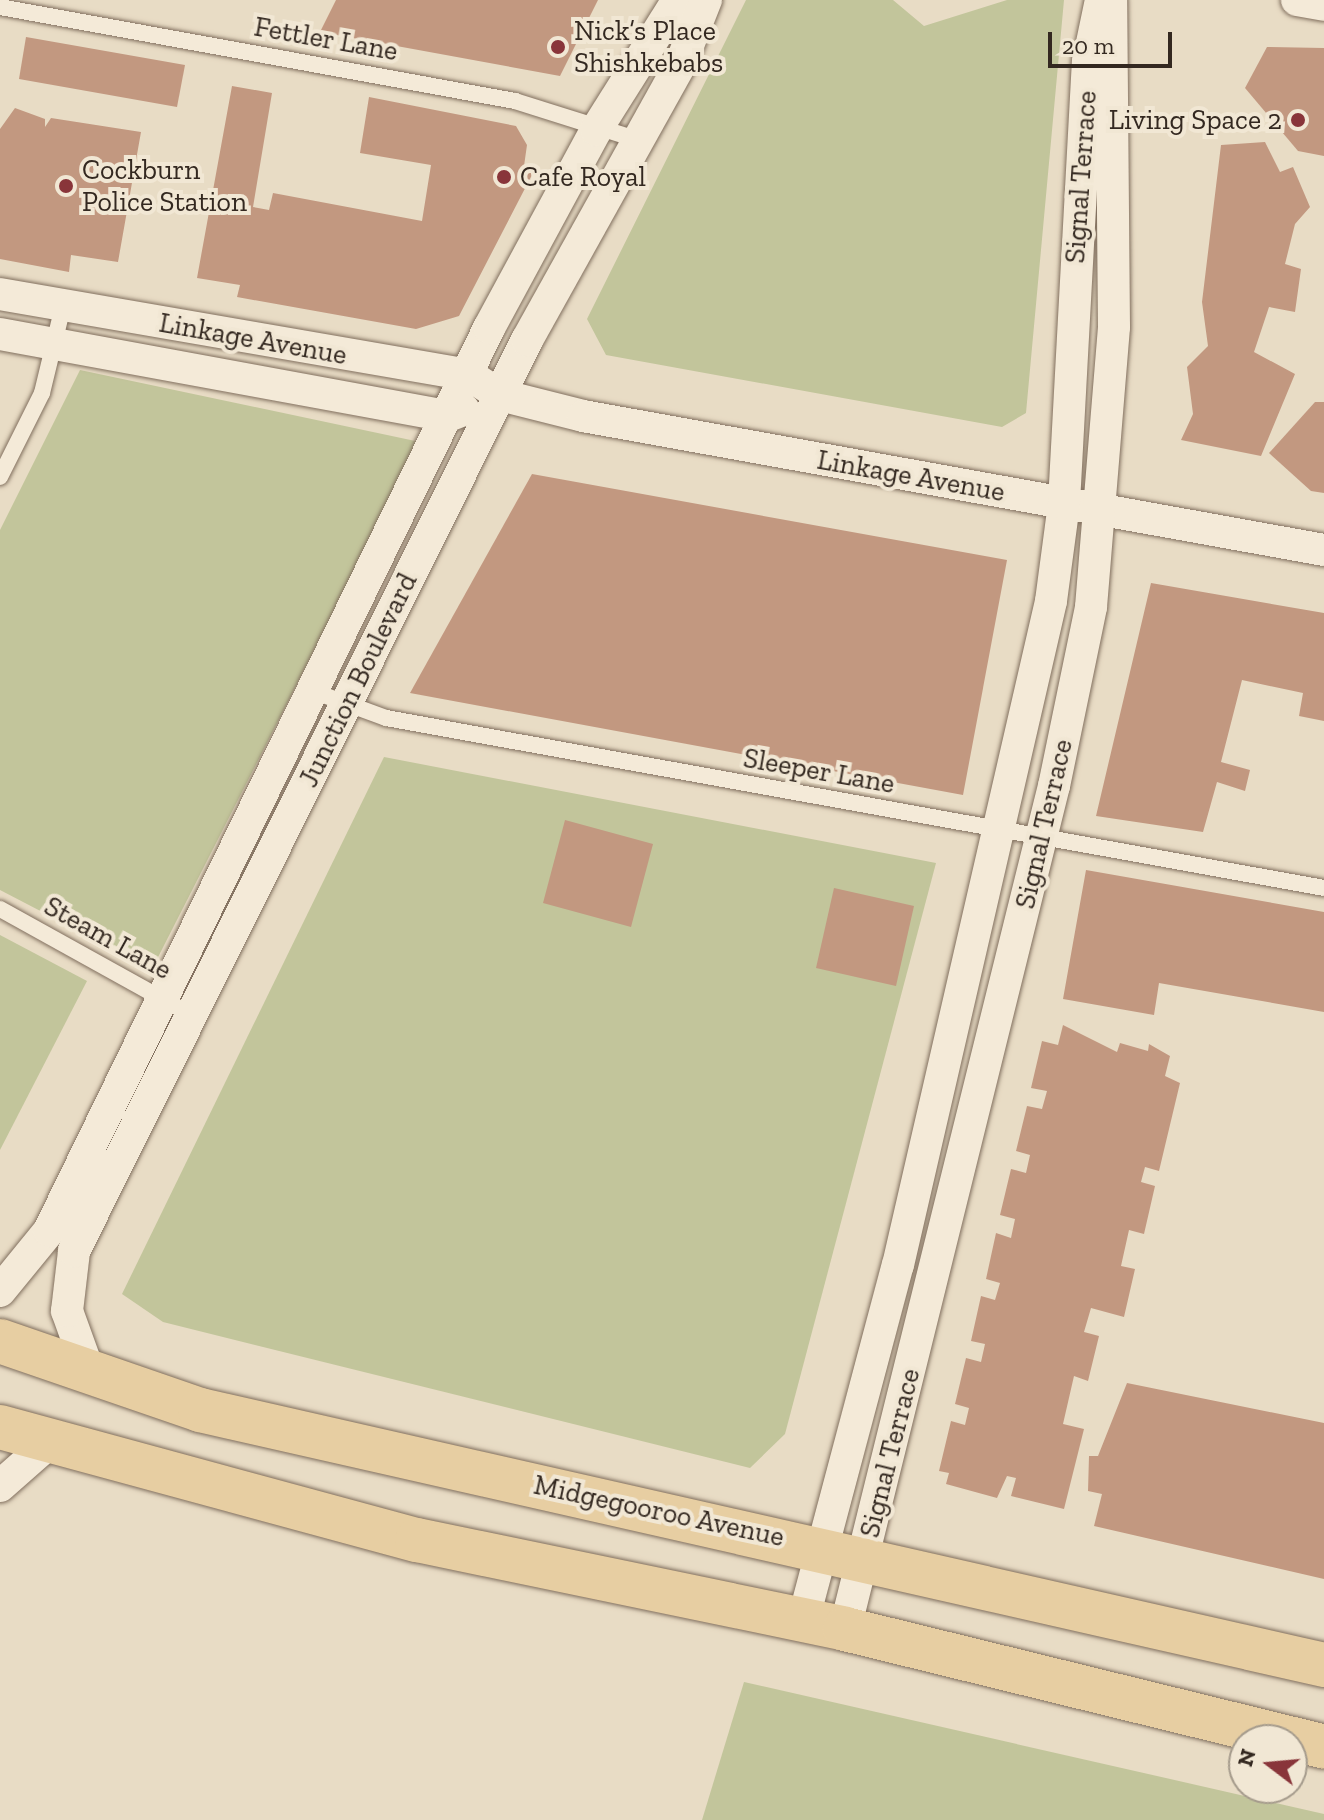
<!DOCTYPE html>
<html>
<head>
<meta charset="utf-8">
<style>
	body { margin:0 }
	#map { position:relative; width:1324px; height:1820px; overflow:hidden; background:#e8dcc5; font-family:"Zilla Slab",serif }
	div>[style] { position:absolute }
	.green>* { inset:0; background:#c2c59b }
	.building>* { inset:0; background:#c29880 }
	.roads { filter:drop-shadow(0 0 2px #816f5e) drop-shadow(0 0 2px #816f5e) }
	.service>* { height:16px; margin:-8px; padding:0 8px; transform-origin:8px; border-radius:8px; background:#f4ead8 }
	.minor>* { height:32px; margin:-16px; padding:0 16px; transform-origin:16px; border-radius:16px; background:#f4ead8 }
	.primary>* { height:44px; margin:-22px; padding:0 22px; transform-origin:22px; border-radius:22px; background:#e7cea2 }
	.dots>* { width:22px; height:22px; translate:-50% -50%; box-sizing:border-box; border:4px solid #f1e7d4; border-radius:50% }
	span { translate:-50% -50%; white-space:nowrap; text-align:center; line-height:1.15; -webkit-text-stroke:8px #f1e7d4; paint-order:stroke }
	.poi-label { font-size:28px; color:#332820 }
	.left { translate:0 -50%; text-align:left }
	.right { translate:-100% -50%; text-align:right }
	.street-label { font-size:28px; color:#332820 }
	.north { position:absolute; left:1228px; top:1724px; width:80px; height:80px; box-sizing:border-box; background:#f1e7d4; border:2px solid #a59b8c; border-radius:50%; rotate:286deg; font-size:22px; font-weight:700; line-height:32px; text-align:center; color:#332820 }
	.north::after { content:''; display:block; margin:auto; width:28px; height:36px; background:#89353a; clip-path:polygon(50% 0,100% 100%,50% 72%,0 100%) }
	.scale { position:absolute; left:1048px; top:32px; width:124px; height:36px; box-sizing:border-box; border:4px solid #332820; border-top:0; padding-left:10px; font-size:24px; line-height:28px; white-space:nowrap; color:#332820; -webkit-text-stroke:6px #f1e7d4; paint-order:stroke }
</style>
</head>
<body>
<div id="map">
	<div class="green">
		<div style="clip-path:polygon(746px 0,893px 0,924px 26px,1007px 0,1064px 0,1026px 413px,1002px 427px,606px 355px,587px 319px)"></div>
		<div style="clip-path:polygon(80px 370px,420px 442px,152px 969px,0 890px,0 530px)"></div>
		<div style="clip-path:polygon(384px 757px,936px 863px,785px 1434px,750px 1468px,163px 1322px,122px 1294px)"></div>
		<div style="clip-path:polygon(0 935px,87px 981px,0 1150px)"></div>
		<div style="clip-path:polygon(744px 1682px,1324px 1814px,1324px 1820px,702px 1820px)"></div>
	</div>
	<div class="building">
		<div style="clip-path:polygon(336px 0,598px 0,560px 76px,320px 32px)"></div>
		<div style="clip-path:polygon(26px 37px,185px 65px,177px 107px,19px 79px)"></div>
		<div style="clip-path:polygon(1267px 47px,1324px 48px,1324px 156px,1298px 151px,1245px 88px)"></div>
		<div style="clip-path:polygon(232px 86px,272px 93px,253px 207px,269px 210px,273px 193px,422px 221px,431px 165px,360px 153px,369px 97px,516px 126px,527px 145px,524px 166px,534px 171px,459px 316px,416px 329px,237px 297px,240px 285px,197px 278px)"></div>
		<div style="clip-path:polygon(15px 108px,45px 119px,45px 127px,51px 118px,141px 132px,118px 262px,71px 255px,69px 272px,0 259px,0 129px)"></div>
		<div style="clip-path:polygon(1265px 142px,1280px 172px,1293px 167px,1310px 207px,1295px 224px,1285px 264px,1301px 269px,1295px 312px,1269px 307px,1254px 352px,1295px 374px,1261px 456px,1181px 440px,1193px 414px,1187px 367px,1208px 346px,1202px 302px,1221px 145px)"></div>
		<div style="clip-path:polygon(1315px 402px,1324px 402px,1324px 493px,1311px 491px,1269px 453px)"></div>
		<div style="clip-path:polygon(532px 474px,1007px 560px,963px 795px,410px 693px)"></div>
		<div style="clip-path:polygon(1151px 583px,1324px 613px,1324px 721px,1299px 716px,1303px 693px,1242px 680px,1221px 762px,1250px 770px,1245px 791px,1217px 782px,1203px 832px,1096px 816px)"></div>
		<div style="clip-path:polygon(565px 820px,653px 844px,631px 927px,543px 903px)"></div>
		<div style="clip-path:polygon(1086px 870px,1324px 912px,1324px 1012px,1159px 983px,1154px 1015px,1063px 999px)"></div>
		<div style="clip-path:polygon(834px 888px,914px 906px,896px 986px,816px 968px)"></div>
		<div style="clip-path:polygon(1063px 1025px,1117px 1052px,1120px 1043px,1148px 1051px,1149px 1044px,1170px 1056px,1165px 1076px,1180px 1083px,1159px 1171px,1145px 1167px,1141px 1182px,1155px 1186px,1144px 1234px,1129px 1230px,1121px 1266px,1135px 1269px,1124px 1317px,1091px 1308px,1084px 1332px,1099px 1336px,1088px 1381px,1074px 1376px,1063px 1424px,1084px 1429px,1064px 1509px,1011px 1496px,1016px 1478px,1007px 1476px,997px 1498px,946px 1484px,949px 1473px,939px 1471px,951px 1421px,965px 1425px,969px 1408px,955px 1404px,966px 1358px,981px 1362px,985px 1344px,971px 1341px,981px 1296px,995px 1300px,1000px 1283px,986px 1279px,996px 1233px,1011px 1238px,1015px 1219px,1000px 1215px,1011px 1169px,1026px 1173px,1030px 1155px,1016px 1151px,1027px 1106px,1042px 1109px,1047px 1091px,1031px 1088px,1042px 1041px,1058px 1045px)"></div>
		<div style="clip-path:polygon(1127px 1383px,1324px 1423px,1324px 1579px,1094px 1526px,1102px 1494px,1088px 1491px,1089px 1456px,1098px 1456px)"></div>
	</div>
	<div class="roads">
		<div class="service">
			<div style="left:0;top:7px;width:524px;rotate:10.34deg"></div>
			<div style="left:515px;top:101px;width:130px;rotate:17.5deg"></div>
			<div style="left:0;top:477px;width:94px;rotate:-63.4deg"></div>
			<div style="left:42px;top:393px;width:89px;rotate:-76.4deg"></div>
			<div style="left:310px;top:690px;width:81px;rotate:20.2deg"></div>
			<div style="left:386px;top:718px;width:953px;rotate:10.27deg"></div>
			<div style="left:0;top:909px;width:218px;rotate:29deg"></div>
		</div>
		<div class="minor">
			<div style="left:1297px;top:0;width:27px;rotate:10deg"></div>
			<div style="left:0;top:294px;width:476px;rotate:9.8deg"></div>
			<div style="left:469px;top:375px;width:37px;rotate:33deg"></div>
			<div style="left:500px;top:395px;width:86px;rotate:14.2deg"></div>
			<div style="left:583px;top:416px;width:753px;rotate:10.25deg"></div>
			<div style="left:0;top:334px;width:455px;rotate:10.4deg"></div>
			<div style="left:448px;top:416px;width:17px;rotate:-21deg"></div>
			<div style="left:0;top:1291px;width:77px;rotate:-50.8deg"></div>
			<div style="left:49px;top:1231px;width:1004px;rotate:-64.02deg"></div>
			<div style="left:489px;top:328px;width:225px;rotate:-61.6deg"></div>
			<div style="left:596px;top:130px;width:154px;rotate:-57.8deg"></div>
			<div style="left:89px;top:1372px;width:65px;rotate:-109.8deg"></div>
			<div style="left:67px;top:1311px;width:60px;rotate:-83.3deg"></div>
			<div style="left:74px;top:1251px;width:1017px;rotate:-63.56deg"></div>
			<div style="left:527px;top:340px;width:317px;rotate:-60.9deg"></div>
			<div style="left:681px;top:63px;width:68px;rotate:-68.4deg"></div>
			<div style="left:0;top:1486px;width:65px;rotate:-41.3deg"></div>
			<div style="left:803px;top:1621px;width:368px;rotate:-75.1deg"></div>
			<div style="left:898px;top:1265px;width:681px;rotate:-77.02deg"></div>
			<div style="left:1051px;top:601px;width:99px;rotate:-82.4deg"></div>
			<div style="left:1064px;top:503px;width:442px;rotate:-86.9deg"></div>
			<div style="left:1088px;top:62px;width:63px;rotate:-78.2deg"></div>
			<div style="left:845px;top:1629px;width:869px;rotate:-76.08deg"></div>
			<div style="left:1054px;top:786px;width:183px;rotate:-78.3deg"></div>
			<div style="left:1091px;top:607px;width:281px;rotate:-85.3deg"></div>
			<div style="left:1114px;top:327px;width:327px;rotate:-90.5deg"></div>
		</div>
		<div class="primary">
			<div style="left:0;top:1341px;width:212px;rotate:19deg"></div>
			<div style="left:200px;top:1410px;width:1153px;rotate:12.78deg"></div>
			<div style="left:0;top:1427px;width:432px;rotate:15.2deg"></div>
			<div style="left:417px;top:1540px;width:437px;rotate:11.7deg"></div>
			<div style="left:845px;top:1629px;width:493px;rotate:13.8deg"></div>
		</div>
	</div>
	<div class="dots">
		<div style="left:558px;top:47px;background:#89353a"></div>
		<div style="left:1298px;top:120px;background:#89353a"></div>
		<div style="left:504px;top:177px;background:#89353a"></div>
		<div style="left:66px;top:186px;background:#89353a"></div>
	</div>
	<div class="poi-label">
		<span class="left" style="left:574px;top:47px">Nick’s Place<br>Shishkebabs</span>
		<span class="right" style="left:1282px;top:120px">Living Space 2</span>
		<span class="left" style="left:82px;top:186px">Cockburn<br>Police Station</span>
		<span class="left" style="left:520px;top:177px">Cafe Royal</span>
	</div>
	<div class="street-label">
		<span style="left:326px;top:39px;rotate:10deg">Fettler Lane</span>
		<span style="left:1081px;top:177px;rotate:-86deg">Signal Terrace</span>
		<span style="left:253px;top:339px;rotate:10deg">Linkage Avenue</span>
		<span style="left:911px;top:476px;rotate:10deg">Linkage Avenue</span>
		<span style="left:358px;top:680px;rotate:-64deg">Junction Boulevard</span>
		<span style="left:819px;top:771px;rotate:10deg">Sleeper Lane</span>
		<span style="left:1044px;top:824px;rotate:-77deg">Signal Terrace</span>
		<span style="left:108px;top:938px;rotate:29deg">Steam Lane</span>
		<span style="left:890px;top:1453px;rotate:-76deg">Signal Terrace</span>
		<span style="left:659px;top:1511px;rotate:12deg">Midgegooroo Avenue</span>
	</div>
	<div class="north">N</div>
	<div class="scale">20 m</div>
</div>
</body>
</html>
